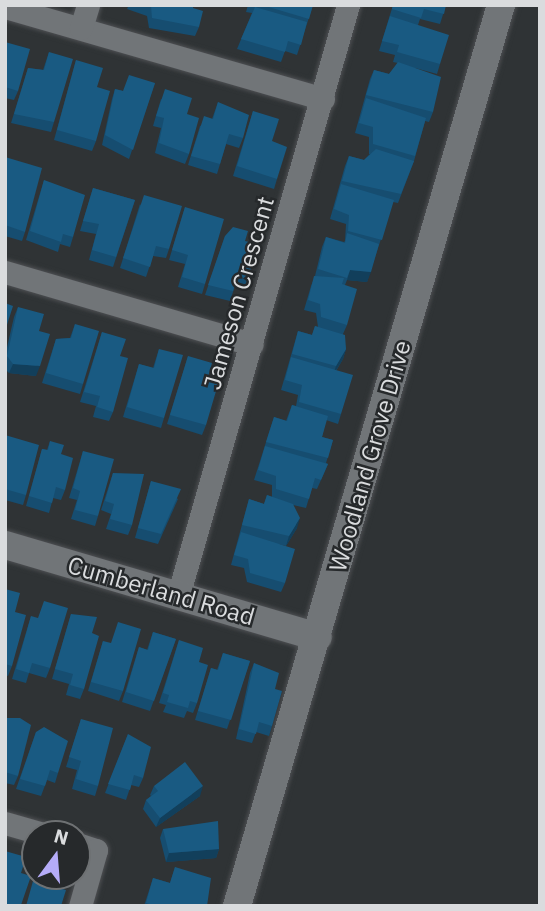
<!DOCTYPE html>
<html>
<head>
<meta charset="utf-8">
<style>
	body { margin:0 }
	#map { position:relative; width:545px; height:911px; overflow:hidden; background:#2f3335; font-family:"IBM Plex Sans",sans-serif }
	div>[style] { position:absolute }
	.roads { filter:drop-shadow(0 0 2px #4e5053) drop-shadow(0 0 2px #4e5053) }
	.minor>* { height:23px; margin:-11.5px; padding:0 11.5px; transform-origin:11.5px; border-radius:11.5px; background:#717578 }
	.tertiary>* { height:28px; margin:-14px; padding:0 14px; transform-origin:14px; border-radius:14px; background:#717578 }
	.wall>* { inset:0; background:#164d70 }
	.shaded-wall>* { inset:0; background:#123f5b }
	.building>* { inset:0; background:#195a82 }
	span { translate:-50% -50%; white-space:nowrap; text-align:center; line-height:1.15; -webkit-text-stroke:5px #26292b; paint-order:stroke }
	.street-label { font-size:24px; color:#dadcde }
	.frame { position:absolute; inset:0; border:7px solid #dadcde; pointer-events:none }
	.north { position:absolute; left:21px; top:820px; width:70px; height:70px; box-sizing:border-box; background:#26292b; border:2px solid #6e7173; border-radius:50%; rotate:16deg; font-size:19px; font-weight:700; line-height:28px; text-align:center; color:#dadcde }
	.north::after { content:''; display:block; margin:auto; width:24px; height:32px; background:#b5acf8; clip-path:polygon(50% 0,100% 100%,50% 72%,0 100%) }
</style>
</head>
<body>
<div id="map">
	<div class="roads">
		<div class="minor">
			<div style="left:5px;top:7px;width:331px;rotate:16.1deg"></div>
			<div style="left:81px;top:28px;width:24px;rotate:-73deg"></div>
			<div style="left:5px;top:272px;width:257px;rotate:16.3deg"></div>
			<div style="left:178px;top:596px;width:615px;rotate:-73.95deg"></div>
			<div style="left:5px;top:823px;width:40px;rotate:16deg"></div>
			<div style="left:77px;top:844px;width:20px;rotate:18deg"></div>
			<div style="left:96px;top:850px;width:58px;rotate:105.9deg"></div>
		</div>
		<div class="tertiary">
			<div style="left:5px;top:545px;width:326px;rotate:16.4deg"></div>
			<div style="left:237px;top:906px;width:939px;rotate:-73.67deg"></div>
		</div>
	</div>
	<div class="wall">
		<div style="clip-path:polygon(129px 5px,193px 5px,193px 8px,199px 27px,195px 36px,149px 28px,147px 16px,127px 9px)"></div>
		<div style="clip-path:polygon(248px 5px,313px 5px,297px 55px,285px 51px,281px 62px,237px 49px,252px 13px,246px 12px)"></div>
		<div style="clip-path:polygon(393px 5px,446px 5px,440px 24px,420px 19px,418px 25px,440px 64px,437px 74px,415px 68px,433px 112px,429px 122px,425px 121px,414px 161px,398px 203px,393px 202px,367px 282px,347px 280px,345px 285px,347px 325px,343px 334px,346px 349px,343px 359px,336px 371px,341px 414px,338px 424px,326px 420px,322px 437px,333px 440px,326px 463px,328px 464px,317px 489px,312px 488px,306px 508px,293px 505px,297px 528px,286px 546px,278px 544px,285px 583px,281px 592px,247px 582px,244px 568px,231px 565px,249px 499px,264px 504px,267px 495px,272px 497px,272px 485px,254px 480px,274px 417px,286px 421px,292px 405px,296px 406px,298px 395px,281px 390px,298px 331px,312px 335px,315px 326px,318px 327px,316px 313px,304px 310px,311px 286px,315px 276px,322px 247px,326px 237px,344px 242px,345px 241px,346px 224px,330px 219px,345px 166px,349px 156px,364px 160px,370px 154px,369px 154px,369px 137px,355px 133px,370px 79px,374px 70px,389px 74px,398px 63px,393px 62px,395px 55px,379px 51px)"></div>
		<div style="clip-path:polygon(5px 42px,18px 91px,14px 100px,5px 98px)"></div>
		<div style="clip-path:polygon(49px 52px,54px 122px,51px 132px,11px 123px,28px 68px,43px 70px)"></div>
		<div style="clip-path:polygon(76px 60px,97px 87px,96px 141px,92px 151px,54px 140px)"></div>
		<div style="clip-path:polygon(155px 83px,129px 159px,102px 145px,112px 99px,115px 89px,123px 91px)"></div>
		<div style="clip-path:polygon(161px 99px,187px 114px,189px 154px,185px 164px,155px 153px,161px 128px,153px 126px)"></div>
		<div style="clip-path:polygon(218px 102px,243px 138px,239px 148px,226px 144px,217px 174px,188px 165px,200px 126px,212px 119px)"></div>
		<div style="clip-path:polygon(253px 111px,272px 141px,277px 179px,274px 189px,233px 176px)"></div>
		<div style="clip-path:polygon(5px 157px,25px 232px,22px 241px,5px 236px)"></div>
		<div style="clip-path:polygon(44px 180px,73px 237px,70px 247px,60px 244px,58px 252px,26px 240px)"></div>
		<div style="clip-path:polygon(93px 188px,135px 200px,113px 267px,89px 260px,96px 234px,80px 231px)"></div>
		<div style="clip-path:polygon(140px 204px,169px 249px,166px 258px,153px 256px,146px 277px,120px 268px)"></div>
		<div style="clip-path:polygon(185px 207px,205px 284px,202px 294px,178px 287px,185px 264px,169px 260px)"></div>
		<div style="clip-path:polygon(225px 236px,248px 279px,244px 289px,235px 286px,230px 301px,205px 295px)"></div>
		<div style="clip-path:polygon(18px 307px,39px 331px,36px 376px,9px 373px,5px 369px,5px 356px,14px 317px)"></div>
		<div style="clip-path:polygon(75px 324px,83px 384px,80px 394px,42px 383px,56px 339px,70px 338px)"></div>
		<div style="clip-path:polygon(102px 332px,120px 356px,113px 412px,109px 421px,93px 417px,96px 406px,80px 402px)"></div>
		<div style="clip-path:polygon(159px 349px,164px 418px,161px 428px,123px 417px,139px 364px,153px 368px)"></div>
		<div style="clip-path:polygon(188px 356px,208px 377px,206px 425px,202px 435px,167px 424px)"></div>
		<div style="clip-path:polygon(5px 435px,26px 495px,23px 505px,5px 500px)"></div>
		<div style="clip-path:polygon(50px 441px,61px 454px,65px 490px,61px 500px,53px 498px,49px 513px,26px 506px,42px 449px,47px 450px)"></div>
		<div style="clip-path:polygon(83px 451px,98px 516px,95px 526px,71px 519px,77px 500px,69px 498px)"></div>
		<div style="clip-path:polygon(113px 473px,132px 525px,128px 535px,106px 529px,111px 514px,101px 510px)"></div>
		<div style="clip-path:polygon(151px 481px,178px 499px,158px 544px,135px 538px)"></div>
		<div style="clip-path:polygon(5px 589px,15px 612px,12px 666px,8px 676px,5px 675px)"></div>
		<div style="clip-path:polygon(71px 614px,92px 633px,84px 689px,80px 699px,66px 695px,69px 684px,52px 679px)"></div>
		<div style="clip-path:polygon(31px 616px,50px 668px,46px 678px,29px 673px,26px 683px,12px 679px)"></div>
		<div style="clip-path:polygon(153px 632px,176px 639px,150px 711px,122px 702px,139px 647px,147px 650px)"></div>
		<div style="clip-path:polygon(179px 640px,199px 662px,197px 703px,193px 713px,187px 711px,184px 718px,163px 712px,166px 705px,159px 703px)"></div>
		<div style="clip-path:polygon(103px 641px,123px 691px,119px 701px,88px 691px)"></div>
		<div style="clip-path:polygon(223px 653px,250px 661px,227px 729px,195px 720px,211px 668px,217px 670px)"></div>
		<div style="clip-path:polygon(254px 663px,275px 689px,272px 726px,269px 736px,256px 732px,252px 743px,236px 739px,250px 673px)"></div>
		<div style="clip-path:polygon(5px 718px,18px 776px,14px 785px,5px 783px)"></div>
		<div style="clip-path:polygon(81px 719px,98px 786px,95px 796px,72px 789px,77px 770px,66px 767px)"></div>
		<div style="clip-path:polygon(36px 732px,58px 773px,55px 783px,47px 780px,41px 796px,16px 789px)"></div>
		<div style="clip-path:polygon(128px 734px,143px 778px,139px 787px,131px 785px,126px 800px,105px 793px)"></div>
		<div style="clip-path:polygon(154px 786px,200px 796px,156px 827px,143px 809px,146px 800px,151px 796px,150px 795px)"></div>
		<div style="clip-path:polygon(163px 829px,219px 849px,216px 858px,166px 862px,160px 838px)"></div>
		<div style="clip-path:polygon(175px 867px,207px 906px,144px 906px,153px 878px,170px 883px)"></div>
	</div>
	<div class="shaded-wall">
		<div style="clip-path:polygon(350px 270px,371px 272px,367px 282px,347px 280px)"></div>
		<div style="clip-path:polygon(346px 349px,343px 359px,333px 375px,336px 366px)"></div>
		<div style="clip-path:polygon(13px 364px,40px 366px,36px 376px,9px 373px)"></div>
		<div style="clip-path:polygon(300px 518px,297px 528px,286px 546px,289px 536px)"></div>
		<div style="clip-path:polygon(203px 786px,200px 796px,156px 827px,160px 818px)"></div>
		<div style="clip-path:polygon(219px 849px,216px 858px,166px 862px,169px 853px)"></div>
	</div>
	<div class="building">
		<div style="clip-path:polygon(149px 5px,193px 5px,193px 8px,203px 11px,199px 27px,152px 18px,151px 6px)"></div>
		<div style="clip-path:polygon(262px 5px,313px 5px,309px 19px)"></div>
		<div style="clip-path:polygon(393px 5px,446px 5px,444px 14px,424px 9px,421px 18px,392px 9px)"></div>
		<div style="clip-path:polygon(255px 7px,307px 22px,301px 45px,288px 41px,285px 52px,241px 39px)"></div>
		<div style="clip-path:polygon(390px 16px,449px 35px,440px 64px,397px 52px,399px 45px,382px 41px)"></div>
		<div style="clip-path:polygon(5px 42px,30px 49px,18px 91px,5px 87px)"></div>
		<div style="clip-path:polygon(49px 52px,73px 59px,54px 122px,14px 114px,28px 68px,44px 70px)"></div>
		<div style="clip-path:polygon(76px 60px,103px 68px,97px 87px,110px 91px,96px 141px,57px 130px)"></div>
		<div style="clip-path:polygon(398px 62px,441px 77px,433px 112px,366px 95px,374px 70px,389px 74px)"></div>
		<div style="clip-path:polygon(129px 75px,155px 83px,133px 150px,105px 135px,115px 89px,123px 91px)"></div>
		<div style="clip-path:polygon(165px 89px,192px 98px,187px 114px,199px 118px,189px 154px,159px 143px,164px 118px,156px 116px)"></div>
		<div style="clip-path:polygon(366px 98px,426px 118px,415px 156px,373px 144px,373px 127px,359px 123px)"></div>
		<div style="clip-path:polygon(218px 102px,249px 115px,243px 138px,229px 134px,220px 164px,191px 156px,204px 116px,213px 119px)"></div>
		<div style="clip-path:polygon(253px 111px,279px 119px,272px 141px,287px 147px,277px 179px,237px 166px)"></div>
		<div style="clip-path:polygon(376px 149px,414px 161px,401px 194px,342px 181px,349px 156px,364px 160px)"></div>
		<div style="clip-path:polygon(5px 157px,42px 168px,25px 232px,5px 225px)"></div>
		<div style="clip-path:polygon(44px 180px,85px 195px,73px 237px,63px 234px,61px 242px,30px 231px)"></div>
		<div style="clip-path:polygon(341px 184px,394px 200px,382px 240px,348px 231px,349px 215px,334px 209px)"></div>
		<div style="clip-path:polygon(93px 188px,135px 200px,116px 257px,92px 250px,99px 224px,83px 221px)"></div>
		<div style="clip-path:polygon(144px 195px,182px 206px,169px 249px,156px 246px,150px 267px,123px 258px)"></div>
		<div style="clip-path:polygon(185px 207px,224px 219px,205px 284px,182px 277px,188px 255px,172px 250px)"></div>
		<div style="clip-path:polygon(233px 227px,248px 231px,245px 241px,257px 244px,248px 279px,237px 276px,233px 291px,208px 285px,225px 236px)"></div>
		<div style="clip-path:polygon(347px 233px,379px 244px,371px 272px,350px 270px,347px 278px,318px 269px,326px 237px,345px 243px)"></div>
		<div style="clip-path:polygon(314px 276px,344px 278px,342px 284px,357px 289px,347px 325px,321px 317px,320px 304px,308px 300px)"></div>
		<div style="clip-path:polygon(5px 303px,13px 306px,5px 331px)"></div>
		<div style="clip-path:polygon(18px 307px,44px 314px,39px 331px,50px 334px,40px 366px,13px 364px,7px 356px)"></div>
		<div style="clip-path:polygon(75px 324px,99px 331px,83px 384px,46px 373px,56px 339px,71px 338px)"></div>
		<div style="clip-path:polygon(315px 326px,345px 335px,346px 349px,336px 366px,292px 354px,298px 331px,312px 335px)"></div>
		<div style="clip-path:polygon(102px 332px,126px 339px,120px 356px,128px 358px,113px 412px,97px 407px,100px 396px,84px 392px)"></div>
		<div style="clip-path:polygon(159px 349px,183px 355px,164px 418px,127px 407px,139px 364px,154px 368px)"></div>
		<div style="clip-path:polygon(188px 356px,212px 363px,208px 377px,219px 381px,206px 425px,170px 415px)"></div>
		<div style="clip-path:polygon(291px 357px,353px 375px,341px 414px,299px 402px,302px 385px,285px 380px)"></div>
		<div style="clip-path:polygon(292px 405px,328px 416px,322px 437px,333px 440px,328px 458px,266px 442px,274px 417px,287px 421px)"></div>
		<div style="clip-path:polygon(5px 435px,39px 445px,26px 495px,5px 489px,5px 477px,7px 472px,5px 472px)"></div>
		<div style="clip-path:polygon(50px 441px,64px 445px,61px 454px,73px 458px,65px 490px,56px 487px,52px 503px,29px 496px,42px 449px,48px 450px)"></div>
		<div style="clip-path:polygon(265px 446px,328px 464px,321px 480px,315px 478px,309px 499px,276px 489px,276px 476px,258px 470px)"></div>
		<div style="clip-path:polygon(83px 451px,114px 459px,98px 516px,75px 510px,80px 491px,73px 488px)"></div>
		<div style="clip-path:polygon(113px 473px,144px 474px,132px 525px,110px 519px,114px 504px,105px 501px)"></div>
		<div style="clip-path:polygon(151px 481px,181px 489px,161px 534px,138px 528px)"></div>
		<div style="clip-path:polygon(267px 495px,293px 504px,300px 518px,289px 536px,242px 525px,249px 499px,264px 504px)"></div>
		<div style="clip-path:polygon(241px 532px,295px 549px,285px 583px,250px 573px,248px 559px,234px 555px)"></div>
		<div style="clip-path:polygon(5px 589px,20px 593px,15px 612px,26px 615px,12px 666px,5px 664px)"></div>
		<div style="clip-path:polygon(44px 601px,68px 608px,50px 668px,32px 663px,29px 673px,16px 669px,31px 616px,38px 618px)"></div>
		<div style="clip-path:polygon(71px 614px,97px 617px,92px 633px,99px 636px,84px 689px,70px 685px,73px 674px,55px 669px)"></div>
		<div style="clip-path:polygon(118px 622px,141px 629px,123px 691px,91px 682px,103px 641px,111px 643px)"></div>
		<div style="clip-path:polygon(153px 632px,176px 639px,154px 701px,126px 692px,139px 647px,148px 650px)"></div>
		<div style="clip-path:polygon(179px 640px,203px 648px,199px 662px,208px 665px,197px 703px,190px 701px,188px 708px,167px 702px,169px 695px,163px 693px)"></div>
		<div style="clip-path:polygon(223px 653px,250px 661px,231px 720px,198px 711px,211px 668px,218px 670px)"></div>
		<div style="clip-path:polygon(254px 663px,279px 673px,275px 689px,282px 691px,272px 726px,259px 722px,256px 734px,239px 729px)"></div>
		<div style="clip-path:polygon(5px 718px,20px 718px,31px 725px,18px 776px,5px 772px)"></div>
		<div style="clip-path:polygon(81px 719px,113px 728px,98px 786px,76px 779px,81px 761px,69px 757px)"></div>
		<div style="clip-path:polygon(44px 727px,68px 741px,58px 773px,50px 770px,45px 786px,20px 779px,36px 732px)"></div>
		<div style="clip-path:polygon(128px 734px,151px 747px,143px 778px,134px 775px,130px 790px,108px 784px)"></div>
		<div style="clip-path:polygon(185px 762px,203px 786px,160px 818px,146px 800px,158px 791px,154px 786px)"></div>
		<div style="clip-path:polygon(218px 821px,219px 849px,169px 853px,163px 829px)"></div>
		<div style="clip-path:polygon(5px 851px,26px 857px,21px 873px,31px 876px,21px 905px,5px 906px)"></div>
		<div style="clip-path:polygon(175px 867px,211px 878px,207px 906px,157px 906px,146px 903px,153px 878px,170px 883px)"></div>
		<div style="clip-path:polygon(35px 874px,35px 876px,58px 876px,55px 887px,66px 890px,61px 906px,26px 906px)"></div>
	</div>
	<div class="street-label">
		<span style="left:239px;top:293px;rotate:-74deg">Jameson Crescent</span>
		<span style="left:370px;top:456px;rotate:-74deg">Woodland Grove Drive</span>
		<span style="left:161px;top:591px;rotate:16deg">Cumberland Road</span>
	</div>
	<div class="frame"></div>
	<div class="north">N</div>
</div>
</body>
</html>
